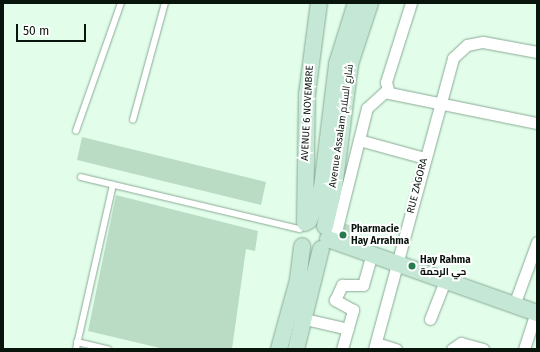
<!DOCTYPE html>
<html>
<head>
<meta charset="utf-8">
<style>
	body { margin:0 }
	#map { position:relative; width:540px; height:352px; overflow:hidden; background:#e2feeb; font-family:"Fira Sans",Cairo,sans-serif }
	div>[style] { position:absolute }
	.building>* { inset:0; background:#badcc5 }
	.roads { filter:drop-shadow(0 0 1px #89aa94) drop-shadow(0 0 1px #89aa94) }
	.lane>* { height:5.5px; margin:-2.75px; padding:0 2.75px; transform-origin:2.75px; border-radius:2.75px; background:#fff }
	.street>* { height:11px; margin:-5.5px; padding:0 5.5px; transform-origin:5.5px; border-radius:5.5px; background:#fff }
	.secondary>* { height:16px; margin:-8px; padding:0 8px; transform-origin:8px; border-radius:8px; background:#c4e8d5 }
	.dots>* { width:11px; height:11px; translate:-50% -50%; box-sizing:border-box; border:2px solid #fff; border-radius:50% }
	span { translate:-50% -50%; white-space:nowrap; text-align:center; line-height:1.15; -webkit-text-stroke:4px #fff; paint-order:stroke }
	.street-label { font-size:10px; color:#08140c }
	.poi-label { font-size:10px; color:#08140c; font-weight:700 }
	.left { translate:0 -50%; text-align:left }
	.frame { position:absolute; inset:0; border:4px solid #08140c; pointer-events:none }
	.scale { position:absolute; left:16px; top:24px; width:70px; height:18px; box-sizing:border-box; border:2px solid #08140c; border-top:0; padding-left:5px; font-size:12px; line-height:14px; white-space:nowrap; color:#08140c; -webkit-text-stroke:3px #fff; paint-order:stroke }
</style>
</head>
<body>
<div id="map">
	<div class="building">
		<div style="clip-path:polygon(82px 137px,266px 182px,261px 205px,77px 160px)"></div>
		<div style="clip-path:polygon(116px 195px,258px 231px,255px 251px,246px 249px,232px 349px,164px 349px,88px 331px)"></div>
		<div style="clip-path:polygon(345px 224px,354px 226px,351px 237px,343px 234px)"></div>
	</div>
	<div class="roads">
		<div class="lane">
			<div style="left:133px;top:120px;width:121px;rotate:-74.7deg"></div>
			<div style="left:76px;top:131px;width:136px;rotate:-70.6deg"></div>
			<div style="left:81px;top:177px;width:225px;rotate:13.4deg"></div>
			<div style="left:77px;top:342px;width:32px;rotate:13deg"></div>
			<div style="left:76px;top:349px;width:168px;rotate:-77.3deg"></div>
		</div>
		<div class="street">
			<div style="left:411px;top:3px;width:83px;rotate:107.6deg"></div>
			<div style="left:386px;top:82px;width:11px;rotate:75deg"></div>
			<div style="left:389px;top:93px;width:151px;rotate:11.5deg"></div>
			<div style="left:359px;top:140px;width:68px;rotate:15.3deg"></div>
			<div style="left:334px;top:240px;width:136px;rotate:-76deg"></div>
			<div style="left:367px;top:108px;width:27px;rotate:-42deg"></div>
			<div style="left:514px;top:305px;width:67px;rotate:-69.9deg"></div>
			<div style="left:305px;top:319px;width:44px;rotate:13.1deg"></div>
			<div style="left:430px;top:319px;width:41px;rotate:-68.5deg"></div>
			<div style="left:376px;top:343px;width:21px;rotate:17deg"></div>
			<div style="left:342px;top:349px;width:41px;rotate:-74.2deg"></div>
			<div style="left:353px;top:310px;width:21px;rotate:-151deg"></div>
			<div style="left:335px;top:300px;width:17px;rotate:-65deg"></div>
			<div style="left:342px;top:285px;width:21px"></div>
			<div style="left:363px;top:285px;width:32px;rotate:-74deg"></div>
			<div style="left:374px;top:349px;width:302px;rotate:-74.8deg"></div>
			<div style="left:453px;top:58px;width:19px;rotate:-43deg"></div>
			<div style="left:467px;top:45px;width:16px;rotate:-11deg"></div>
			<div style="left:483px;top:42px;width:55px;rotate:10.5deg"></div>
			<div style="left:452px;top:349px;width:11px;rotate:-34deg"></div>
			<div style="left:461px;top:343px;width:23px;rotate:15deg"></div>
			<div style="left:524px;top:349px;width:39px;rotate:-72deg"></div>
		</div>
		<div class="secondary">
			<div style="left:309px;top:221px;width:36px;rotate:-69deg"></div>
			<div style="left:322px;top:187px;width:124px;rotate:-83deg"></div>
			<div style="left:337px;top:64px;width:64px;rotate:-72.7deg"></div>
			<div style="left:305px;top:223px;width:129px;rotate:-89.1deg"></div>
			<div style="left:307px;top:94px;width:92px;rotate:-82.5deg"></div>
			<div style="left:325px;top:226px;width:39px;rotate:-77deg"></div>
			<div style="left:334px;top:188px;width:125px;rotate:-82.6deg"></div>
			<div style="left:350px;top:64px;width:64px;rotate:-71.8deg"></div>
			<div style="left:328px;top:239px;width:222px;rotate:19.5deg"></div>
			<div style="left:279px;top:349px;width:72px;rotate:-74.6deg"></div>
			<div style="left:298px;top:280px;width:34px;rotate:-83deg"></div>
			<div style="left:296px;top:349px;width:103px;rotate:-76deg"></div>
		</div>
	</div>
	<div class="dots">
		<div style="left:343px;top:235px;background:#267a4d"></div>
		<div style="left:412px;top:266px;background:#267a4d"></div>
	</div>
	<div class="street-label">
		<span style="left:308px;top:113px;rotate:-87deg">AVENUE 6 NOVEMBRE</span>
		<span style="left:342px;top:126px;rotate:-82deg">Avenue Assalam شارع السلام</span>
		<span style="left:418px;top:186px;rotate:-76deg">RUE ZAGORA</span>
	</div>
	<div class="poi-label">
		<span class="left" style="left:351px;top:235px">Pharmacie<br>Hay Arrahma</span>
		<span class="left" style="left:420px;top:266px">Hay Rahma<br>حي الرحمة</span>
	</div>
	<div class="frame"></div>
	<div class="scale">50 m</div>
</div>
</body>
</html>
